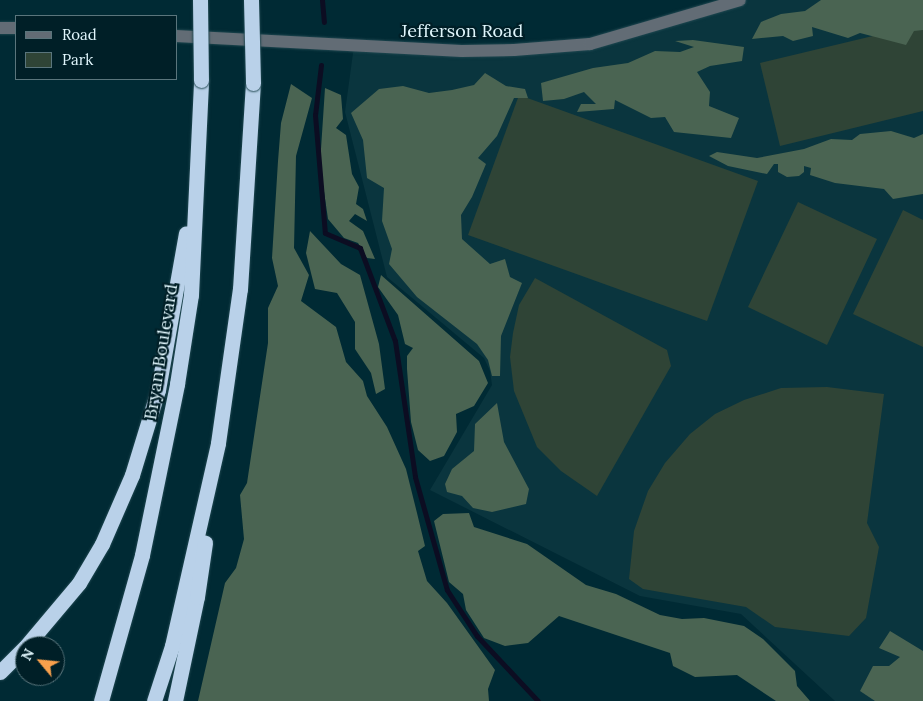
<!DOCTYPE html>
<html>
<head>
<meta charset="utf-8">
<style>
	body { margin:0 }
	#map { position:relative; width:923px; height:701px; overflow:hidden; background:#002a34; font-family:Lora,serif }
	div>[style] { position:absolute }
	.built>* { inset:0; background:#0a353e }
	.green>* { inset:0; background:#2f4436 }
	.forest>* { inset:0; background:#4a6452 }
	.stream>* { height:5px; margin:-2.5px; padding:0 2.5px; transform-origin:2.5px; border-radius:2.5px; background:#0c0d22 }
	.roads { filter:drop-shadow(0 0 1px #1f4750) drop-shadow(0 0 1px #1f4750) }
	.minor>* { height:12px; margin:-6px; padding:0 6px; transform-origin:6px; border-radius:6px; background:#626c75 }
	.highway>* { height:15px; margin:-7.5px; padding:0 7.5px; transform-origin:7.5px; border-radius:7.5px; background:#b9d1e9 }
	.bridges { filter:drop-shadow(0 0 1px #1f4750) drop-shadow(0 0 1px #1f4750) }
	.highway-bridge>* { height:15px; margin:-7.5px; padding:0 7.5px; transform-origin:7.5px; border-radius:7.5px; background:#b9d1e9 }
	span { translate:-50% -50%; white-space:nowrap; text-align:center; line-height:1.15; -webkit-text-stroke:4.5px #001f27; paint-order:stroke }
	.street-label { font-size:18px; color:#e0f6fc }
	.legend { position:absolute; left:15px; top:15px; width:162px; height:65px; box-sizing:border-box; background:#001f27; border:1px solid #5a757c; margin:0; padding:6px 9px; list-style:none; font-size:15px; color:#e0f6fc }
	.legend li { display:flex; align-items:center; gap:10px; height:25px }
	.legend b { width:25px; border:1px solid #5a757c }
	.north { position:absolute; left:15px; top:636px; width:50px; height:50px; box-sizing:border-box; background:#001f27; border:1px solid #5a757c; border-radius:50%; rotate:298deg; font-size:14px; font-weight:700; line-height:20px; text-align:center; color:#e0f6fc }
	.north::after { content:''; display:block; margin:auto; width:18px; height:22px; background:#f9a04c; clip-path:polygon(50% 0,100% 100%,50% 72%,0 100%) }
</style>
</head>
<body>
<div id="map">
	<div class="built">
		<div style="clip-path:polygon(740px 0,923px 0,923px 701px,835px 701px,741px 614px,640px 596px,430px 490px,492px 385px,490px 371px,484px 358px,387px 277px,345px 112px,354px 46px,590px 44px)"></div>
	</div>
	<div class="green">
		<div style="clip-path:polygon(923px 24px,923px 111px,780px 146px,760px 63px)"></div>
		<div style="clip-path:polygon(519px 95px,758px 181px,707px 321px,468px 235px)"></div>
		<div style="clip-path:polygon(798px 202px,877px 239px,827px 345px,748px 307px)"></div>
		<div style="clip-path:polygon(903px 210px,923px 220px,923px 347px,853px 314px)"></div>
		<div style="clip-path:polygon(535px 278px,667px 350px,671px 366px,597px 496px,561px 471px,537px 447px,514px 391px,510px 357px,513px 333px,519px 305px)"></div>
		<div style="clip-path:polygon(827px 387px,884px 394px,867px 523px,879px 547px,866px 618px,849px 636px,775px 627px,746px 607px,643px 589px,629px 579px,634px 531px,648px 491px,665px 463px,690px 434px,715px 414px,744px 400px,781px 388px)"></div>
	</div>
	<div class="forest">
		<div style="clip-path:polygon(821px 0,923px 0,923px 30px,914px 31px,906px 45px,860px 33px,848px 38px,812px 27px,813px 36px,793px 41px,783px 36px,752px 39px,761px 22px,781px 14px,805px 11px)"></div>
		<div style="clip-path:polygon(693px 40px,744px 47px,742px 61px,710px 66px,697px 72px,710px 92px,709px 106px,739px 118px,731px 138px,674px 132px,665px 117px,651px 118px,615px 100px,614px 109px,577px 112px,581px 104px,596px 104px,584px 92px,564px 99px,543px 101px,541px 83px,593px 68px,628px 63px,655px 51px,680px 52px,694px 47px,675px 41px)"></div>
		<div style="clip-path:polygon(485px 73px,506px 86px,525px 89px,528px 98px,514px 98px,497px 136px,478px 158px,486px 164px,472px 197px,461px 215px,462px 239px,490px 264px,505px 259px,510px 277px,522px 283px,501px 336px,500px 376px,492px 376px,488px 360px,477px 344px,417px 297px,389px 264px,392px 249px,382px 221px,384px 188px,367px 178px,363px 140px,351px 113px,379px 89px,403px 86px,429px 93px,452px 90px,474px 85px)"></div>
		<div style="clip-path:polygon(291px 84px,312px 98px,296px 156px,294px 248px,309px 275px,301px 301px,336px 327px,346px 362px,363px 381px,367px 396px,387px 427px,406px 469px,417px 513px,425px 546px,418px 551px,427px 581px,447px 603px,495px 670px,488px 689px,489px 701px,198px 701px,225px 583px,236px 568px,244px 539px,240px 495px,247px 483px,268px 343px,268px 308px,278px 286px,272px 258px,278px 161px,281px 123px)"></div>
		<div style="clip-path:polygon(325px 88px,341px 95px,343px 119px,336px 128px,346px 135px,352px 174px,359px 187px,356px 204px,363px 209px,367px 221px,355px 214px,349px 221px,363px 231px,375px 259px,367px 258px,358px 243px,344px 238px,328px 219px,320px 164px)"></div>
		<div style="clip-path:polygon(891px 131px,914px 138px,923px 134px,923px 194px,893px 199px,884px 189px,835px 183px,810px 175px,811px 168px,804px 166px,804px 172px,799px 176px,787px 177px,778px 172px,778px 164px,774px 164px,767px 174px,728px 166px,709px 156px,717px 152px,757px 158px,804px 149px,831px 139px,852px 140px,860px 134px)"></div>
		<div style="clip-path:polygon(310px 231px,341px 264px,360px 275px,379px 344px,385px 389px,376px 394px,371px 373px,355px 349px,355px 322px,337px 293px,315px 289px,306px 253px)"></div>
		<div style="clip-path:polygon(381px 275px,479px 361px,488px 383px,474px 406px,456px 414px,457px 432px,444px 456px,430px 461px,418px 450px,411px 422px,407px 369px,407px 356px,413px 348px,405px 344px,398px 315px,378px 287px)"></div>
		<div style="clip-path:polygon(497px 403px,504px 442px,529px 489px,526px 504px,492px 512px,473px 508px,462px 496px,447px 492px,445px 484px,452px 469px,474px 451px,475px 424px)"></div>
		<div style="clip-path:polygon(469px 513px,474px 527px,527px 544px,586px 585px,616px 594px,660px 615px,682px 619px,704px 618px,744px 626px,763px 639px,795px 671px,797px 686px,810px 701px,776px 701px,737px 675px,695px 677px,673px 666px,670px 653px,559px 616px,528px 643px,505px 646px,484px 638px,466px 610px,463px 594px,449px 582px,434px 521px,443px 514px)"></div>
		<div style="clip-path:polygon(890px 631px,923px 651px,923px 701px,875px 701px,860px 691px,873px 666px,889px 666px,900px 657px,879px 648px)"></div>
	</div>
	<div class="stream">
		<div style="left:322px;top:0;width:22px;rotate:85deg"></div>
		<div style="left:321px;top:65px;width:50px;rotate:96.8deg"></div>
		<div style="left:315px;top:115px;width:118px;rotate:85.2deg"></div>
		<div style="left:325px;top:233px;width:38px;rotate:23deg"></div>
		<div style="left:360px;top:248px;width:99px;rotate:69.4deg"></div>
		<div style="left:395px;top:341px;width:137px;rotate:81.6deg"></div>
		<div style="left:415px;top:477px;width:117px;rotate:74.2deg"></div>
		<div style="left:447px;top:590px;width:55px;rotate:56.9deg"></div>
		<div style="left:477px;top:636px;width:89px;rotate:46.8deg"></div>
	</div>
	<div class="roads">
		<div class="minor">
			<div style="left:0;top:28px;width:16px"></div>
			<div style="left:176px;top:36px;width:286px;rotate:3deg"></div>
			<div style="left:462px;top:51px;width:52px;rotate:-1.1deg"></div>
			<div style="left:514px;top:50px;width:76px;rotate:-4.5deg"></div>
			<div style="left:590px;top:44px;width:156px;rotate:-16.3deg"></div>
		</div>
		<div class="highway">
			<div style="left:26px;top:646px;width:82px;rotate:-49.9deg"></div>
			<div style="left:79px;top:583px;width:45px;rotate:-59.5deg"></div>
			<div style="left:102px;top:544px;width:75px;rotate:-66.5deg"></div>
			<div style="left:132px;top:475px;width:89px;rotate:-73deg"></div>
			<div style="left:158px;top:390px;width:159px;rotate:-79.9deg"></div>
			<div style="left:0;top:672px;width:35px;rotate:-45deg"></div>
			<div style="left:101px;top:701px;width:152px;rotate:-74.3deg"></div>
			<div style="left:142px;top:555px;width:175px;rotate:-78.4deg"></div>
			<div style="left:177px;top:384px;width:90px;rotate:-81.1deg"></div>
			<div style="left:191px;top:295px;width:215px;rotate:-87.3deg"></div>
			<div style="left:154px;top:701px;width:58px;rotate:-71.9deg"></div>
			<div style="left:172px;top:646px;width:208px;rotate:-77.2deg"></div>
			<div style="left:218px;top:443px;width:156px;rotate:-81.9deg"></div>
			<div style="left:240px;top:289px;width:206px;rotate:-86.4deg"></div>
			<div style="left:175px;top:701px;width:106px;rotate:-78.1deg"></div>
			<div style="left:197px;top:597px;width:55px;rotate:-81.6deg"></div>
		</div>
	</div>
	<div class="bridges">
		<div class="highway-bridge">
			<div style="left:200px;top:0;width:80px;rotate:89.3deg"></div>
			<div style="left:251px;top:0;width:83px;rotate:88.6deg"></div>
		</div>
	</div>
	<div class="street-label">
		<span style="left:462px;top:31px">Jefferson Road</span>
		<span style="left:161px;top:352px;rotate:-81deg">Bryan Boulevard</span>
	</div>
	<ul class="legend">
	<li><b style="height:6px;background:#626c75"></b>Road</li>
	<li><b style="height:14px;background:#2f4436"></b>Park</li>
	</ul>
	<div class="north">N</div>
</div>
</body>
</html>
